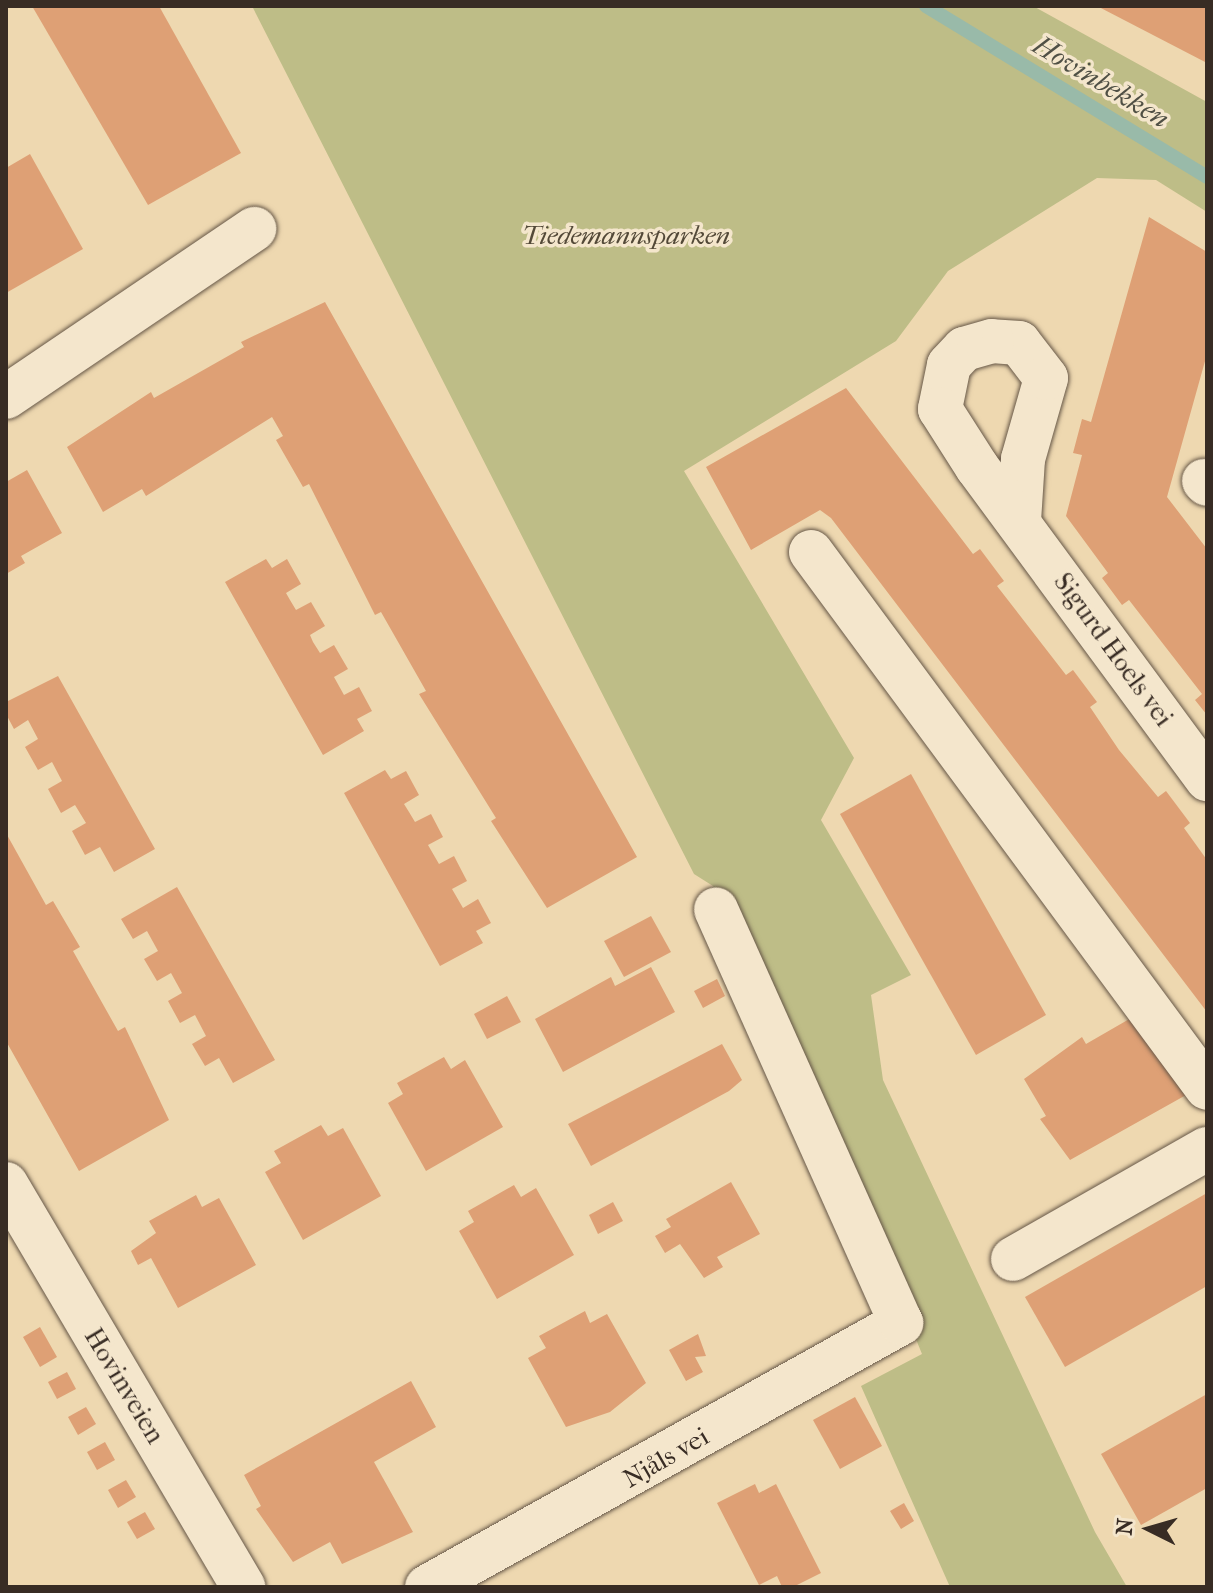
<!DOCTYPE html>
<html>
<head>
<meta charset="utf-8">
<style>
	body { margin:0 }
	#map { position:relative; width:1213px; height:1593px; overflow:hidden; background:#eed8b0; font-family:"IM FELL French Canon",serif }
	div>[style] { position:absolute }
	.green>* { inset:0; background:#bebd87 }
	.stream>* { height:14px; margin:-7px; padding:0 7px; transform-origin:7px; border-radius:7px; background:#99baa9 }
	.building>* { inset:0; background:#dea075 }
	.roads { filter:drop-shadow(0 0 2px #665747) drop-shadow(0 0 2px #665747) }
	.minor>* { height:44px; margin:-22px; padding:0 22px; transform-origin:22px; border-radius:22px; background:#f4e6cc }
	span { translate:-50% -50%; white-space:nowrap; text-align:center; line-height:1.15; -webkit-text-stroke:7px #f4e6cc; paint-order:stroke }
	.park-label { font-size:26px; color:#534938; font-style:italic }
	.street-label { font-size:26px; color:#382c24 }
	.water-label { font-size:28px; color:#505045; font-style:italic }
	.frame { position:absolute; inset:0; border:8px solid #382c24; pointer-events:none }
	.north { position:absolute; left:1109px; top:1489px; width:80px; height:80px; -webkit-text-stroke:6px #f4e6cc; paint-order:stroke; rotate:275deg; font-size:22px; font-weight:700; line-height:32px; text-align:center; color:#382c24 }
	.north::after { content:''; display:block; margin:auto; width:28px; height:36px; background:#382c24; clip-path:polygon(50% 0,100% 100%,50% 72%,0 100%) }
</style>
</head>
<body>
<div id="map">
	<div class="green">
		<div style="clip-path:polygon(252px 6px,1033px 6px,1207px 102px,1207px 212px,1156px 180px,1097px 178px,948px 271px,896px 341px,684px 471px,854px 758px,821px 820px,911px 975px,871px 995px,883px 1080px,1095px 1532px,1127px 1587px,950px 1587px,861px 1386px,922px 1354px,794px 1040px,713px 886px,694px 874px)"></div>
	</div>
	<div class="stream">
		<div style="left:926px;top:6px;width:329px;rotate:31.3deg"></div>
	</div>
	<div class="building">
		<div style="clip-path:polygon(32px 6px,159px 6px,241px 153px,148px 205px)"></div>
		<div style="clip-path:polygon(1097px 6px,1207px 6px,1207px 63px)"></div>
		<div style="clip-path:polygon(30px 154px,83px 249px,6px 293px,6px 168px)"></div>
		<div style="clip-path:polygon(1149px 217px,1207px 252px,1207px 354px,1167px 497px,1207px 549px,1207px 715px,1195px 700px,1202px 694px,1129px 600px,1122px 605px,1102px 578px,1108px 573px,1066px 516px,1082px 455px,1073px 453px,1082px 419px,1091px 422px)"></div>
		<div style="clip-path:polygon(325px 302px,637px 857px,547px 908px,491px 821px,496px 818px,419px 694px,426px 691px,381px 612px,375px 615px,309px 484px,303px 487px,276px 440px,283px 436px,272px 417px,146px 496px,142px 489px,103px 512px,67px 447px,151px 392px,154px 398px,244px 347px,241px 342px)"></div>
		<div style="clip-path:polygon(846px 388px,973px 554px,980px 549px,1004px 581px,997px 586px,1066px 675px,1073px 670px,1097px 702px,1090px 707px,1119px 750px,1158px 797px,1166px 791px,1190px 823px,1184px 828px,1207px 860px,1207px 1012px,831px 518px,820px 510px,751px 550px,706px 467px)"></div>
		<div style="clip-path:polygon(27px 470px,62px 533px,21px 556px,25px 563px,6px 574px,6px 482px)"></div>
		<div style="clip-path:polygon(266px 559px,272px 568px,287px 559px,301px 584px,286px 593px,290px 600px,296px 610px,311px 602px,325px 626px,310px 635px,313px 642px,320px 653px,334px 645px,348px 669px,334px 677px,344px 695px,359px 687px,372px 711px,357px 719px,364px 731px,323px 755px,225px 582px)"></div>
		<div style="clip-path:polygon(58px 676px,155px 849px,114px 872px,100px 847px,85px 855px,72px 831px,86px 823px,75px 805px,61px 813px,48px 789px,62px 781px,52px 762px,38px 770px,25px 747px,38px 739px,28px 720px,14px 729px,6px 714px,6px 702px)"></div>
		<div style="clip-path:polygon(385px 770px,391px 779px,406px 771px,419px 795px,404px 804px,409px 812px,415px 822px,431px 814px,443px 837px,428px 845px,439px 864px,454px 856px,467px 881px,452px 889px,463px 908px,478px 899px,491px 923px,476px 931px,483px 943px,440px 966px,344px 793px)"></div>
		<div style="clip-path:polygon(911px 774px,1046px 1015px,976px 1055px,840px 814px)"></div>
		<div style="clip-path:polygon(6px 833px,46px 905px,53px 901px,80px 947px,73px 951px,118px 1031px,125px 1027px,169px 1120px,79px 1171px,6px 1041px)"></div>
		<div style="clip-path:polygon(177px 887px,275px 1060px,233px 1083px,219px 1058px,205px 1066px,192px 1044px,206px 1036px,195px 1015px,180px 1023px,168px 1001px,182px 993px,171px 973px,157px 981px,144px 959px,158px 951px,147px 931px,133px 939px,121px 919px)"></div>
		<div style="clip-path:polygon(651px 916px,671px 952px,624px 977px,604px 941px)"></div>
		<div style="clip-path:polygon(651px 967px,675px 1012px,563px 1072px,535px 1019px,611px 977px,615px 986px)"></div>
		<div style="clip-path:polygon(717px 979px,725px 996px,703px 1008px,694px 991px)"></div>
		<div style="clip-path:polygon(507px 996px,521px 1022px,487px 1039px,474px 1014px)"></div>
		<div style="clip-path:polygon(1138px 1014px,1195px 1090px,1070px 1160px,1040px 1119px,1046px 1116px,1024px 1079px,1082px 1037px,1086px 1044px)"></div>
		<div style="clip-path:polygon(722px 1044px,742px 1080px,729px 1091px,591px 1166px,568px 1124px)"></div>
		<div style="clip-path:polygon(444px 1057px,451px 1069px,465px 1060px,503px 1127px,426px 1171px,388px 1103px,403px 1094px,397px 1083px)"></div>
		<div style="clip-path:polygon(321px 1125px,328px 1136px,343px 1128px,381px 1196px,303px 1240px,265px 1172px,281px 1163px,274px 1151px)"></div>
		<div style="clip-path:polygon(731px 1182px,760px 1234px,717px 1257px,723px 1267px,704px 1278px,680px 1244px,665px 1253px,655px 1236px,671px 1227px,666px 1219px)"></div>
		<div style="clip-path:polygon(514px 1185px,521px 1197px,536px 1188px,574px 1255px,497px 1299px,459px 1231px,474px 1222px,468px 1211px)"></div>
		<div style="clip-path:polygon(1207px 1193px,1207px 1286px,1065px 1367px,1025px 1297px)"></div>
		<div style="clip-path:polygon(196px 1195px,202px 1207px,219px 1198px,256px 1265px,178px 1308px,151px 1258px,138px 1265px,131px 1251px,156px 1233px,149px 1221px)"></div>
		<div style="clip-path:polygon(613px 1202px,623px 1221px,598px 1234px,589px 1215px)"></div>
		<div style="clip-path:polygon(585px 1311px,590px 1323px,607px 1314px,646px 1383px,610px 1412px,566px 1427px,528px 1358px,546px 1348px,539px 1336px)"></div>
		<div style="clip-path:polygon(40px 1327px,57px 1357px,40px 1367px,23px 1337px)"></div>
		<div style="clip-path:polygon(698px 1334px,706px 1356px,695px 1357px,703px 1372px,686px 1381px,669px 1350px)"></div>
		<div style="clip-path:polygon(67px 1372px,76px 1389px,57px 1399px,48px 1382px)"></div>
		<div style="clip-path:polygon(411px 1381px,436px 1427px,374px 1462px,413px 1532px,342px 1564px,330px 1542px,293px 1562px,256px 1509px,261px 1506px,244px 1475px)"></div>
		<div style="clip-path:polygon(1207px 1394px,1207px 1488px,1141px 1525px,1101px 1454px)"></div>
		<div style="clip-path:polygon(855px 1397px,882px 1446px,840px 1469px,813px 1420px)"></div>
		<div style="clip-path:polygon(86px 1407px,96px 1424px,78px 1435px,68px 1417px)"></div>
		<div style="clip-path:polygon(105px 1442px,115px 1460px,97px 1470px,87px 1452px)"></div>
		<div style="clip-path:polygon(126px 1480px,136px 1497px,118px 1508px,108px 1490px)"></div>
		<div style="clip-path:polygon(755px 1484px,759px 1493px,776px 1484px,821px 1573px,793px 1587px,782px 1587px,777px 1576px,759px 1585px,717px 1503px)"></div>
		<div style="clip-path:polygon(904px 1503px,914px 1521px,901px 1529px,890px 1511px)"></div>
		<div style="clip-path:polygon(145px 1512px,155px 1529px,137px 1539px,127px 1522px)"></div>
	</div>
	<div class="roads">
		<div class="minor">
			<div style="left:6px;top:397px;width:300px;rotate:-34.1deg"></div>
			<div style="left:1204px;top:481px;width:4px;rotate:45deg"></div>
			<div style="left:1019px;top:521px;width:62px;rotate:-86.3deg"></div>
			<div style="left:1023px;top:459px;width:84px;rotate:-74.1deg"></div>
			<div style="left:1046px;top:378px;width:44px;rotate:-127.6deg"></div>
			<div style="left:1019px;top:343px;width:27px;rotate:-176deg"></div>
			<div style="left:992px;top:341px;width:29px;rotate:164deg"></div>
			<div style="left:964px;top:349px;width:22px;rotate:133deg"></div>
			<div style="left:949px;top:365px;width:45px;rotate:101.6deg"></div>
			<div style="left:940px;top:409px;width:69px;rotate:57.5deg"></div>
			<div style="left:977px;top:467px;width:388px;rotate:53.6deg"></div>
			<div style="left:811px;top:552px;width:666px;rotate:53.54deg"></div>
			<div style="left:6px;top:1184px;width:468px;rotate:59.5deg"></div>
			<div style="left:1013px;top:1259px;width:223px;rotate:-29.6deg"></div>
			<div style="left:427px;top:1587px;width:543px;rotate:-29.12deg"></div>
			<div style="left:901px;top:1323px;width:453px;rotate:-114.1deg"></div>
		</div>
	</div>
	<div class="park-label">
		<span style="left:626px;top:236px">Tiedemannsparken</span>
	</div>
	<div class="street-label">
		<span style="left:1113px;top:650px;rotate:54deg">Sigurd Hoels vei</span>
		<span style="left:124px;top:1386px;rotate:59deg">Hovinveien</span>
		<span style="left:666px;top:1458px;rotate:-30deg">Njåls vei</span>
	</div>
	<div class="water-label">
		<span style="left:1101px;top:82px;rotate:31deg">Hovinbekken</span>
	</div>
	<div class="frame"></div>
	<div class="north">N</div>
</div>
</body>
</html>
